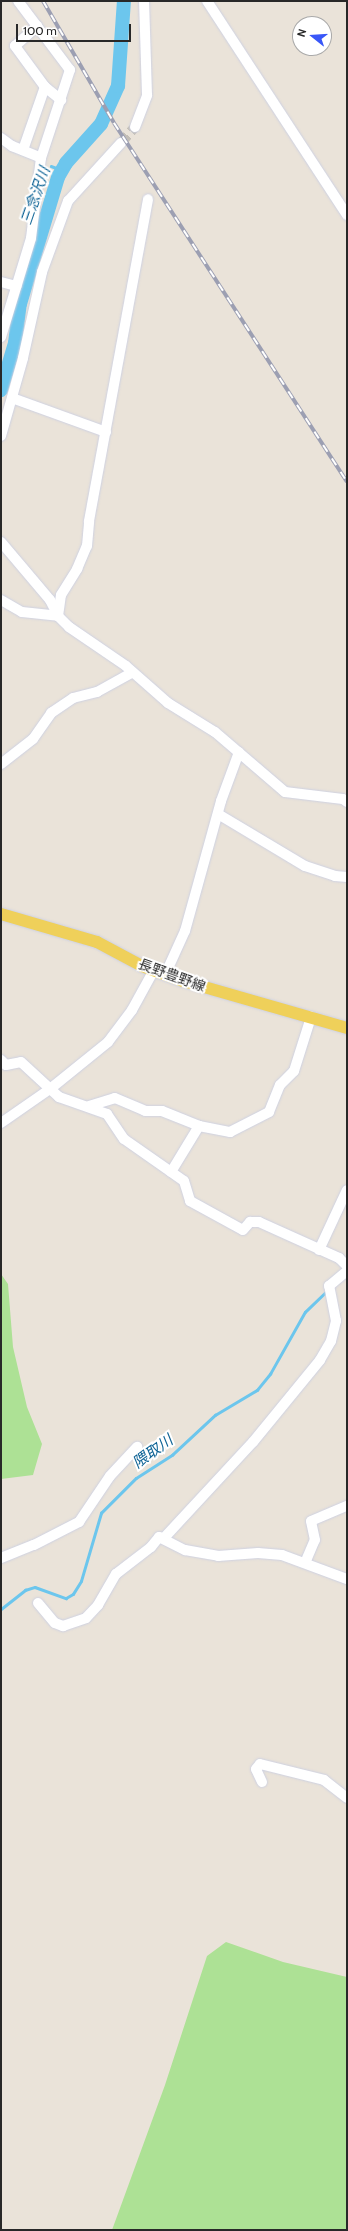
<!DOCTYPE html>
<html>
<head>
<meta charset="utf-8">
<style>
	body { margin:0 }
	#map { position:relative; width:348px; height:2231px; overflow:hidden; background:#eae3d9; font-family:Cabin,"Noto Sans JP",sans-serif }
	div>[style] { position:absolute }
	.green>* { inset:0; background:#ade195 }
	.stream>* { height:2.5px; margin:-1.25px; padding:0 1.25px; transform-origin:1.25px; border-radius:1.25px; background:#6cc6ed }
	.river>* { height:14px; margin:-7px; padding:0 7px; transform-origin:7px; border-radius:7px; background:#6cc6ed }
	.minor-tunnel>* { height:10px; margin-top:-5px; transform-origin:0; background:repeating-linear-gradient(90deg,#c3beb6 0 10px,transparent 0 15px) }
	.roads { filter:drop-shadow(0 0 1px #ced1e1) drop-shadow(0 0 1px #ced1e1) }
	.minor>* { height:10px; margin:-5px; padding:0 5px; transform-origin:5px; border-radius:5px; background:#fff }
	.major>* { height:12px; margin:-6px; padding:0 6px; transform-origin:6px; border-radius:6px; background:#efd05a }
	.rail>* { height:4px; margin-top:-2px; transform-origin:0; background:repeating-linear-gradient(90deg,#fff 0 8px,#9c9fb2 0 16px); box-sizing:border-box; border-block:1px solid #9c9fb2 }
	span { translate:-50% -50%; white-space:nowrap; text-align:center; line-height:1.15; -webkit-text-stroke:4px #fff; paint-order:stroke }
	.street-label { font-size:14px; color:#282828 }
	.water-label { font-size:15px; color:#0e6395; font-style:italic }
	.frame { position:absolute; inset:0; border:2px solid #282828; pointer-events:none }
	.north { position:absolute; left:292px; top:16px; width:40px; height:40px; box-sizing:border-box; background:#fff; border:1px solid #a9a9a9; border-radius:50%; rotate:287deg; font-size:11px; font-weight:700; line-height:16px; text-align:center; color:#282828 }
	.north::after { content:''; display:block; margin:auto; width:14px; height:18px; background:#3957f8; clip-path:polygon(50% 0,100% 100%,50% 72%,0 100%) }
	.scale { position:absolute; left:16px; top:24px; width:115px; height:18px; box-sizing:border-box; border:2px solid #282828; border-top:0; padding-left:5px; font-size:12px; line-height:14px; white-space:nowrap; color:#282828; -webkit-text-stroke:3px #fff; paint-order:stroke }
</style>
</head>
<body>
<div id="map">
	<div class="green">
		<div style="clip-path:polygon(1px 1274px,8px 1284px,13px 1347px,27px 1407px,42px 1444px,33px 1475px,1px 1479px)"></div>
		<div style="clip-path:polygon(226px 1942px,283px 1962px,347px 1977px,347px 2230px,112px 2230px,165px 2085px,207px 1956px)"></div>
	</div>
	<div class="stream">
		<div style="left:51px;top:166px;width:12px;rotate:20deg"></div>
		<div style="left:1px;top:1609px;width:31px;rotate:-38deg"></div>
		<div style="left:25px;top:1590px;width:10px;rotate:-17deg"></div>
		<div style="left:35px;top:1587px;width:33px;rotate:20deg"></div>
		<div style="left:66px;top:1598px;width:8px;rotate:-30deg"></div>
		<div style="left:73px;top:1594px;width:15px;rotate:-58deg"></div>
		<div style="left:81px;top:1581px;width:71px;rotate:-73.6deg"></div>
		<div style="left:101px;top:1513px;width:49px;rotate:-45deg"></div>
		<div style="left:136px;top:1478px;width:43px;rotate:-32.6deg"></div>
		<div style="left:172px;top:1455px;width:59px;rotate:-42.9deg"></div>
		<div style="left:215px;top:1415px;width:49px;rotate:-30.8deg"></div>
		<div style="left:257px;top:1390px;width:21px;rotate:-51deg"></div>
		<div style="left:270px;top:1374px;width:71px;rotate:-60.6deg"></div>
		<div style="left:305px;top:1312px;width:30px;rotate:-44deg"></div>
	</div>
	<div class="river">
		<div style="left:1px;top:390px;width:49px;rotate:-73.4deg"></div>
		<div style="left:15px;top:343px;width:39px;rotate:-83deg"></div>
		<div style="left:20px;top:304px;width:133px;rotate:-73.3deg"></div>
		<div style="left:58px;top:177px;width:16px;rotate:-60deg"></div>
		<div style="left:66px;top:163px;width:52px;rotate:-48.1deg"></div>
		<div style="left:101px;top:124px;width:42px;rotate:-65.9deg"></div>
		<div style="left:118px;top:86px;width:85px;rotate:-86deg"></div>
	</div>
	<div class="minor-tunnel">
		<div style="left:121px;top:143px;width:21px;rotate:-49deg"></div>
	</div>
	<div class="roads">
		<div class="minor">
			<div style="left:207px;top:1px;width:256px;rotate:56.8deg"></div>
			<div style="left:45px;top:87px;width:21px;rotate:39deg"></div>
			<div style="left:135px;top:127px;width:34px;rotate:-69deg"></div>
			<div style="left:147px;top:95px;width:94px;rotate:-91.8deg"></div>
			<div style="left:1px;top:138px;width:14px;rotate:36deg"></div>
			<div style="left:12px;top:146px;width:31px;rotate:22deg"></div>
			<div style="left:23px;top:150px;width:67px;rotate:-70.8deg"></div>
			<div style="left:45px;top:87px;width:51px;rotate:-126.2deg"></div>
			<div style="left:15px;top:46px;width:30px;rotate:-42deg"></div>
			<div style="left:1px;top:282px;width:16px;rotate:15deg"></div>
			<div style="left:1px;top:337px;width:103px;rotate:-73.1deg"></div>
			<div style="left:31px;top:238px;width:81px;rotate:-82.9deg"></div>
			<div style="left:41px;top:158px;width:93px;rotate:-71.8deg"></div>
			<div style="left:70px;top:70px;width:86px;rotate:-127deg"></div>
			<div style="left:12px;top:398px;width:100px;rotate:19.9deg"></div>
			<div style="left:1px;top:436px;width:81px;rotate:-74.2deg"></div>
			<div style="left:23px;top:358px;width:88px;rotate:-77.5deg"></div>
			<div style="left:42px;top:272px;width:76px;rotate:-69.9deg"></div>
			<div style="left:68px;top:201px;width:79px;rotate:-47.6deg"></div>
			<div style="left:1px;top:542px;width:76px;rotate:49.8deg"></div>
			<div style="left:50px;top:600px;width:18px;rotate:63deg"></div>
			<div style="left:58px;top:616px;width:16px;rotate:45deg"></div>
			<div style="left:69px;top:627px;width:69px;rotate:34.4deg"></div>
			<div style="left:126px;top:666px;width:56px;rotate:41.4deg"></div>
			<div style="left:168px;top:703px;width:55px;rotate:31.7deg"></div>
			<div style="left:215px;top:732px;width:92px;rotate:40.6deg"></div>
			<div style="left:285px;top:792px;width:58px;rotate:6.9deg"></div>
			<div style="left:343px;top:799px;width:5px;rotate:37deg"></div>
			<div style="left:1px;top:600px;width:24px;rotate:30deg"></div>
			<div style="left:22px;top:612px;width:36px;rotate:6deg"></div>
			<div style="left:58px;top:616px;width:21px;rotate:-82deg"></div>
			<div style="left:61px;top:595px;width:31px;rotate:-58deg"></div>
			<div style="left:77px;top:569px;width:25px;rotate:-67deg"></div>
			<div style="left:87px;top:546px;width:25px;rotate:-85deg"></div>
			<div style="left:89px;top:521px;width:327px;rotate:-79.6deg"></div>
			<div style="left:1px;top:764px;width:41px;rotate:-38deg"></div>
			<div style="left:33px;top:739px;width:32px;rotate:-55deg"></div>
			<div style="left:51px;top:713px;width:27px;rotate:-34deg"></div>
			<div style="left:73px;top:698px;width:25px;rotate:-14deg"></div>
			<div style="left:97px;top:692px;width:39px;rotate:-29deg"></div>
			<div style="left:218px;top:814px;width:101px;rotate:30.9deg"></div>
			<div style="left:305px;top:866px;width:32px;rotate:18deg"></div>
			<div style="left:335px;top:876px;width:12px;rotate:5deg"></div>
			<div style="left:165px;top:975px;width:48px;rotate:-65.6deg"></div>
			<div style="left:185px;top:931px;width:135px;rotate:-74.5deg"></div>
			<div style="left:221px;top:801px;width:52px;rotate:-69.8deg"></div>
			<div style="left:1px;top:1060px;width:7px;rotate:45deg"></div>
			<div style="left:6px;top:1065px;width:15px;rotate:-11deg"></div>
			<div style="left:21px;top:1062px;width:52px;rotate:42.6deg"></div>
			<div style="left:59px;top:1097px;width:51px;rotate:19.5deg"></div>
			<div style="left:107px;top:1114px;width:30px;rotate:56deg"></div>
			<div style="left:124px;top:1139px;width:73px;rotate:35deg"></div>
			<div style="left:184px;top:1181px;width:21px;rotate:73deg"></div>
			<div style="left:190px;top:1201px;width:60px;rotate:28.7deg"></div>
			<div style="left:243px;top:1230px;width:11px;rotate:-49deg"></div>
			<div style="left:250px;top:1222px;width:9px"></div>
			<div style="left:259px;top:1222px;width:88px;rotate:24.2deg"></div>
			<div style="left:339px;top:1258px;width:11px;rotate:45deg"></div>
			<div style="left:89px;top:1106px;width:27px;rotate:-17deg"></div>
			<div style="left:115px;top:1098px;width:33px;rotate:23deg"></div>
			<div style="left:145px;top:1111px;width:17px"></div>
			<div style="left:162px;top:1111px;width:40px;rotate:22deg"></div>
			<div style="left:1px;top:1123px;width:60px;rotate:-34.8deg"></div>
			<div style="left:50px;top:1089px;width:75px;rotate:-39deg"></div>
			<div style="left:108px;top:1042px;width:40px;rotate:-53deg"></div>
			<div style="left:132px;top:1010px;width:46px;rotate:-61.2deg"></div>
			<div style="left:171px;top:1172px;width:54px;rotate:-58.7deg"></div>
			<div style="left:199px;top:1126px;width:32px;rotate:11deg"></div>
			<div style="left:230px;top:1132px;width:44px;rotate:-27.1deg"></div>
			<div style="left:269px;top:1112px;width:29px;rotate:-68deg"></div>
			<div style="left:280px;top:1085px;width:20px;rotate:-45deg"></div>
			<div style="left:294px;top:1071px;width:57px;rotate:-72.5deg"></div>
			<div style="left:319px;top:1250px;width:66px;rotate:-65deg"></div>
			<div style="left:164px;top:1538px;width:131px;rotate:-47.2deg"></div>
			<div style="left:253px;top:1442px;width:106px;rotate:-50.7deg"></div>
			<div style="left:320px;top:1360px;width:22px;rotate:-60deg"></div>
			<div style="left:331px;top:1341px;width:21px;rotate:-76deg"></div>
			<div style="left:336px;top:1321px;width:36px;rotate:-101deg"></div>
			<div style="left:329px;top:1286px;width:23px;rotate:-40deg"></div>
			<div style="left:1px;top:1558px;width:35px;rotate:-22deg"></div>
			<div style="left:34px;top:1545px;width:51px;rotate:-27.1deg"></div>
			<div style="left:79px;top:1522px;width:55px;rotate:-56deg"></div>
			<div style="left:110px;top:1476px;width:40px;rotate:-47deg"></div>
			<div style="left:305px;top:1563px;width:25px;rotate:-67deg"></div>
			<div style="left:315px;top:1540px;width:19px;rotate:-102deg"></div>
			<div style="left:311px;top:1521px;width:39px;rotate:-23deg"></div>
			<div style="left:38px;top:1603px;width:26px;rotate:50deg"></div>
			<div style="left:55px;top:1623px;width:9px;rotate:21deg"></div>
			<div style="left:63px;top:1626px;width:24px;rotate:-19deg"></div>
			<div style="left:86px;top:1618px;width:18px;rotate:-47deg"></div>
			<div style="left:98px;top:1605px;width:36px;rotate:-60deg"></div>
			<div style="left:116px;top:1574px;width:44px;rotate:-37.6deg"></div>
			<div style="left:151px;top:1547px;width:13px;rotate:-51deg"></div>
			<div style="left:159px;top:1537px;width:29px;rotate:27deg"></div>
			<div style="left:185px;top:1550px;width:34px;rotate:10deg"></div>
			<div style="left:218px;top:1556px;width:40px;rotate:-4.3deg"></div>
			<div style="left:258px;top:1553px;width:24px;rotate:5deg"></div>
			<div style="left:282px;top:1555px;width:69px;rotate:20.3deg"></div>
			<div style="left:262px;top:1782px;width:14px;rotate:-115deg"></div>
			<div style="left:256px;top:1769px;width:6px;rotate:-51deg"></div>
			<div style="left:260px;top:1764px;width:66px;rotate:14deg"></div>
			<div style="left:324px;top:1780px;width:29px;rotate:38deg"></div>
		</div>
		<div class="major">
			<div style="left:1px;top:914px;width:100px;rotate:16.3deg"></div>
			<div style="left:97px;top:942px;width:51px;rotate:28.1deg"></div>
			<div style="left:142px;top:966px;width:44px;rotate:20.1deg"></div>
			<div style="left:183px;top:981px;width:171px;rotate:16deg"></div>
		</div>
	</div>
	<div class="rail">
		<div style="left:43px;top:1px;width:141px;rotate:59.8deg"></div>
		<div style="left:114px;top:123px;width:428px;rotate:57deg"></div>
	</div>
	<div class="street-label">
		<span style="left:172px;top:975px;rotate:20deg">長野豊野線</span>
	</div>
	<div class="water-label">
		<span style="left:36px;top:196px;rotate:-71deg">三念沢川</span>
		<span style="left:153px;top:1452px;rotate:-36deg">隈取川</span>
	</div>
	<div class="frame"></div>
	<div class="north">N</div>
	<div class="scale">100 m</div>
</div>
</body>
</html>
